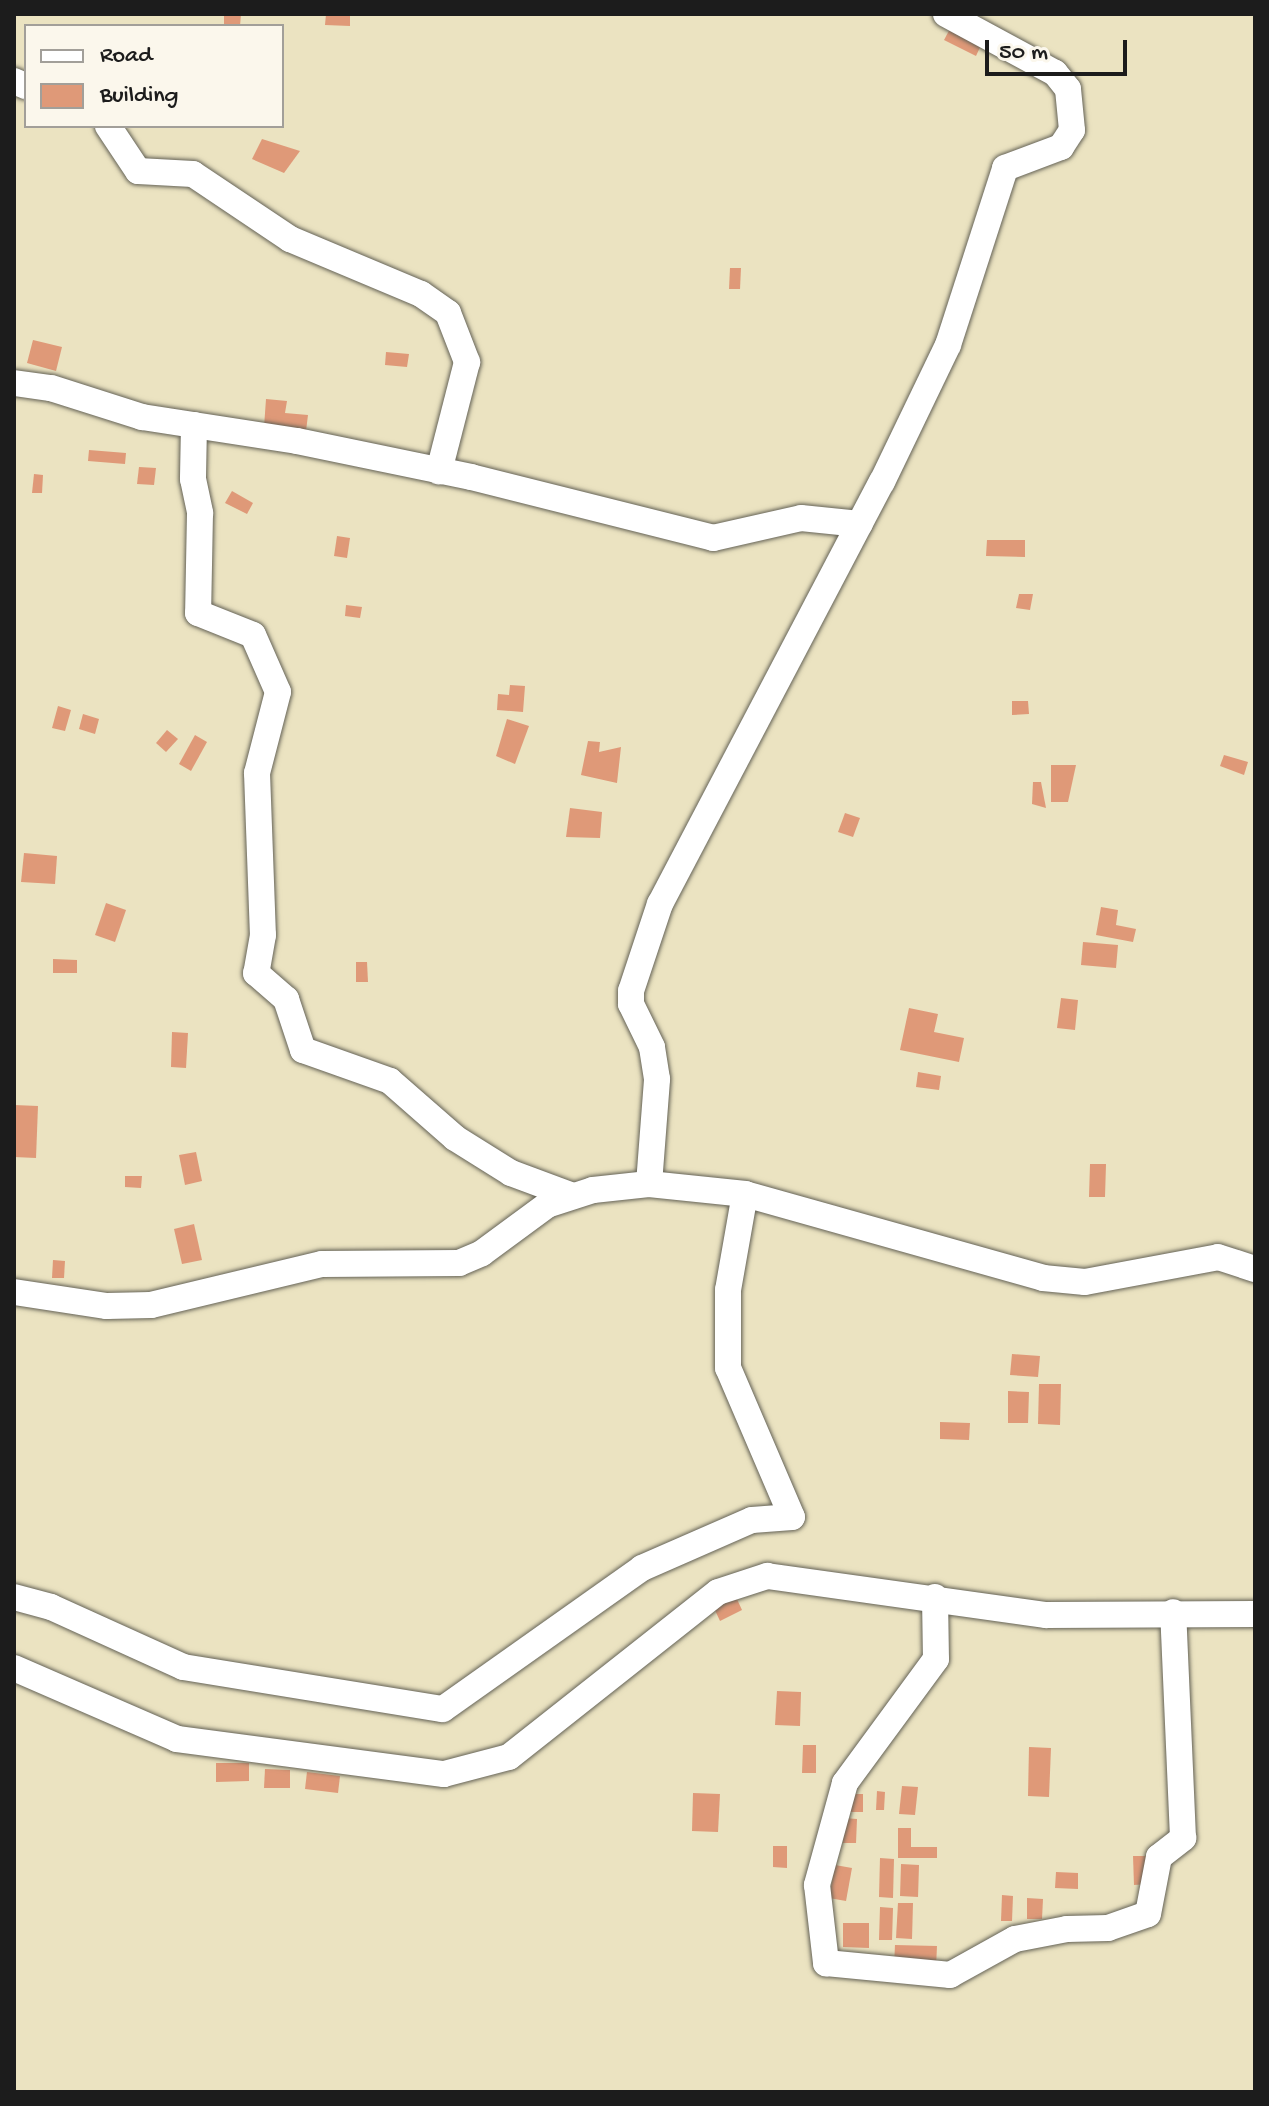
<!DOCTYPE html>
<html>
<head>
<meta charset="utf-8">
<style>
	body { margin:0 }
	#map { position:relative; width:1269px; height:2106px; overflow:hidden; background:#ebe3c1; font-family:"Gochi Hand",sans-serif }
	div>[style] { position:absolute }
	.building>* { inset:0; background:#df9978 }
	.roads { filter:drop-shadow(0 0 2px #646256) drop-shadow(0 0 2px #646256) }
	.minor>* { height:26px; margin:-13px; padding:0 13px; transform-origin:13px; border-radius:13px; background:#fff }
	span { translate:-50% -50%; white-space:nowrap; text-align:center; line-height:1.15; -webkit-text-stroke:7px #fbf7ec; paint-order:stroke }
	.frame { position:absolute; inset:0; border:16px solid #1c1c1c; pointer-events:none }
	.legend { position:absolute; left:24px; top:24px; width:260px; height:104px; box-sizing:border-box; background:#fbf7ec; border:2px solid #a29f99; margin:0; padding:10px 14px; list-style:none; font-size:24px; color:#1c1c1c }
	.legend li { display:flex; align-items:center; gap:16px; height:40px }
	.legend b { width:40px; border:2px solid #a29f99 }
	.scale { position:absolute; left:985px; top:40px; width:142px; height:36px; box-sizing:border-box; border:4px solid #1c1c1c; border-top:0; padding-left:10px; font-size:24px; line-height:28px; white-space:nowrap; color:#1c1c1c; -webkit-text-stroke:6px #fbf7ec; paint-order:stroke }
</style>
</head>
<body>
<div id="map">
	<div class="building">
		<div style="clip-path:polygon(224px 14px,241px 14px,240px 26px,224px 26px)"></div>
		<div style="clip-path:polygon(326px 14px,350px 14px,350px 26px,325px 25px)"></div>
		<div style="clip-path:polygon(951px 27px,982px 43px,976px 56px,944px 40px)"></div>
		<div style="clip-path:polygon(262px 139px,300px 151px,284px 173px,252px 159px)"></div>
		<div style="clip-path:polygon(730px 268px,741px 268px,740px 289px,729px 289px)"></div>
		<div style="clip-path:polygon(33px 340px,62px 347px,56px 371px,27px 363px)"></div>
		<div style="clip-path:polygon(386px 352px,409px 354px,407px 367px,385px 365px)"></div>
		<div style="clip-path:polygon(266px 399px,287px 401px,285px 413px,308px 415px,306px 431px,264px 427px)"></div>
		<div style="clip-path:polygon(89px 450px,126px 453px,125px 464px,88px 461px)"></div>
		<div style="clip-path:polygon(139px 467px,156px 468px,154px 485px,137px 484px)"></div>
		<div style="clip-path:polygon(34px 474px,43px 475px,42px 493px,32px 493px)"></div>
		<div style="clip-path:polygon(232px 491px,253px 503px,247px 514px,225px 503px)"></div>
		<div style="clip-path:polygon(337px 536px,350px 538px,347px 558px,334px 556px)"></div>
		<div style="clip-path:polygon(987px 540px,1025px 540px,1025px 557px,986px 556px)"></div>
		<div style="clip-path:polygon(1019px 594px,1033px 594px,1030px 610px,1016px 608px)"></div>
		<div style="clip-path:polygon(346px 605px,362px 607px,360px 618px,345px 616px)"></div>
		<div style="clip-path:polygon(510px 685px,525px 686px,523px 712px,497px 710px,498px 694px,509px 695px)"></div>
		<div style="clip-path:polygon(1012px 701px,1028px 701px,1029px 714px,1012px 715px)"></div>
		<div style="clip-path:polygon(58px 706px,71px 710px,65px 731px,52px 728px)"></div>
		<div style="clip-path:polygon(83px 714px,99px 719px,95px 734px,79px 729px)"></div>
		<div style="clip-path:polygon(507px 719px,529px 726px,515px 764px,496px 756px)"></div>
		<div style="clip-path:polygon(167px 730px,178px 739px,166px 752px,156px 743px)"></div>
		<div style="clip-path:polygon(195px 735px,207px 742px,191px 771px,179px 764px)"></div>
		<div style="clip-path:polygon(588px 741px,600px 742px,599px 752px,621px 747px,617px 783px,581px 775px)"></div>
		<div style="clip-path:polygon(1224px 755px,1248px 762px,1244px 775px,1220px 766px)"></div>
		<div style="clip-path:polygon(1051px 765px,1076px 765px,1068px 802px,1051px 802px)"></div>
		<div style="clip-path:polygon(1033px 782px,1041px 782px,1046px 808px,1032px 804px)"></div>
		<div style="clip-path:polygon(570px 808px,602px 812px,600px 838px,566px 837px)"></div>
		<div style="clip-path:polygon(845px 813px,860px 818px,853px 837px,838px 832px)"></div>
		<div style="clip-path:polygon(24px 853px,57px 856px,55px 884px,21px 882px)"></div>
		<div style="clip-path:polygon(106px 903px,126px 910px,115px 942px,95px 935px)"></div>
		<div style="clip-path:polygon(1101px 907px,1118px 910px,1116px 925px,1136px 929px,1133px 942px,1096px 935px)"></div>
		<div style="clip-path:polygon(1083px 942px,1118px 945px,1116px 968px,1081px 965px)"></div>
		<div style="clip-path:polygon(53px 959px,77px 960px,77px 973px,53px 973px)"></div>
		<div style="clip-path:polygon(356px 962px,367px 962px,368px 982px,356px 982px)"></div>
		<div style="clip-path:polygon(1061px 998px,1078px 1000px,1075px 1030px,1057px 1028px)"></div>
		<div style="clip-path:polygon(909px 1008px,938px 1014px,934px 1032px,964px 1038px,959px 1062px,900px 1050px)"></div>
		<div style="clip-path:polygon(172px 1032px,188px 1033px,186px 1068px,171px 1067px)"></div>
		<div style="clip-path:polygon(918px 1072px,941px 1076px,939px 1090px,916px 1087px)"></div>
		<div style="clip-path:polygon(14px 1105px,38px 1106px,36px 1158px,14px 1157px)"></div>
		<div style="clip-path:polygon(196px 1152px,202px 1181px,185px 1185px,179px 1155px)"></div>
		<div style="clip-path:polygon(1090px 1164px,1106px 1164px,1105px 1197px,1089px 1197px)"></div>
		<div style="clip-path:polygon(125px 1176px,142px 1176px,141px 1188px,125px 1187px)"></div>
		<div style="clip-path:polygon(194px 1224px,202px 1260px,182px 1264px,174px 1229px)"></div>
		<div style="clip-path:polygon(53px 1260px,65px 1261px,64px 1278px,52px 1278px)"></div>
		<div style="clip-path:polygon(1012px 1354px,1040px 1356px,1038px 1377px,1010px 1375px)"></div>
		<div style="clip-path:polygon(1039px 1384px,1061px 1384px,1060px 1425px,1038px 1424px)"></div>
		<div style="clip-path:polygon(1008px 1391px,1029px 1392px,1028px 1423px,1008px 1423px)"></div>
		<div style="clip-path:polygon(940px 1422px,970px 1423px,969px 1440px,940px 1439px)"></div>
		<div style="clip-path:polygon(736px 1597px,742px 1610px,720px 1621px,714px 1608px)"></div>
		<div style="clip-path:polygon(777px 1691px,801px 1692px,800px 1726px,775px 1725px)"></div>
		<div style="clip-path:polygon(803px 1745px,816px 1745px,816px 1773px,802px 1773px)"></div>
		<div style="clip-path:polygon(1029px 1747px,1051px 1748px,1049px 1797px,1028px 1796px)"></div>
		<div style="clip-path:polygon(216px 1763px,249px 1763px,249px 1781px,216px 1782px)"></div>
		<div style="clip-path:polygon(265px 1769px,290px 1770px,290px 1788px,264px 1788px)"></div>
		<div style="clip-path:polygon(307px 1772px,340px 1776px,338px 1793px,305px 1789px)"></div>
		<div style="clip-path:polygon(902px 1786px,918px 1787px,915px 1815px,899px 1814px)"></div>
		<div style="clip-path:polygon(877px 1791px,885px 1792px,884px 1810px,876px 1810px)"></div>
		<div style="clip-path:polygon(693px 1793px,720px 1794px,718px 1832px,692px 1831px)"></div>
		<div style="clip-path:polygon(846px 1794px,863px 1794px,863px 1812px,845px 1812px)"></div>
		<div style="clip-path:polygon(844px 1818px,857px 1819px,856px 1843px,843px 1843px)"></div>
		<div style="clip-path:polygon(898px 1828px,911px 1828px,911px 1847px,937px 1847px,937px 1858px,898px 1858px)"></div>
		<div style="clip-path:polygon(773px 1846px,787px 1846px,787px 1868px,773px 1867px)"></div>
		<div style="clip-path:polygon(1133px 1856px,1149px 1856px,1150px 1884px,1134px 1885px)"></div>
		<div style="clip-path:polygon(880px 1858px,894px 1859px,893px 1898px,879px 1897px)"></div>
		<div style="clip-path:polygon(901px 1864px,919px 1865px,918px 1897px,900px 1896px)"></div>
		<div style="clip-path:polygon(835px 1865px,852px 1868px,846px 1901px,829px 1898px)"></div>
		<div style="clip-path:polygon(1056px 1872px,1078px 1873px,1078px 1889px,1055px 1888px)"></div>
		<div style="clip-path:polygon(1002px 1895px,1013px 1896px,1012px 1921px,1001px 1921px)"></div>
		<div style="clip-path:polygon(1027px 1898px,1043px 1899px,1042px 1919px,1027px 1919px)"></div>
		<div style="clip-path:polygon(898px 1903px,913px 1903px,912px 1939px,896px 1938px)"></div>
		<div style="clip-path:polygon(880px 1907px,893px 1908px,892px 1940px,879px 1940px)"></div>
		<div style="clip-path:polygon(843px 1923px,869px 1923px,869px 1948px,843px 1947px)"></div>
		<div style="clip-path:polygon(895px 1945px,937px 1946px,936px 1967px,894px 1966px)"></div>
	</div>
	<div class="roads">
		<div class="minor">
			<div style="left:14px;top:81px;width:13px;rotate:23deg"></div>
			<div style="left:108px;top:126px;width:54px;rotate:56.3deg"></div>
			<div style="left:138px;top:171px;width:55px;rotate:3.1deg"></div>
			<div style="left:193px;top:174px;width:117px;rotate:33.8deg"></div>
			<div style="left:290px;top:239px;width:142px;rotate:22.8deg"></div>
			<div style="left:421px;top:294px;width:33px;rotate:35deg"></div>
			<div style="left:448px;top:313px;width:53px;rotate:68.8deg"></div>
			<div style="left:467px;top:362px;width:113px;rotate:104.4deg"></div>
			<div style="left:14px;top:383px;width:37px;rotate:8deg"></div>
			<div style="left:51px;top:388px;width:96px;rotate:17.7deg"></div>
			<div style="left:142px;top:417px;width:157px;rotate:8.8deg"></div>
			<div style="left:297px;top:441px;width:178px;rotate:11.7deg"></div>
			<div style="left:471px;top:477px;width:250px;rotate:14.1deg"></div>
			<div style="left:713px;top:538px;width:90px;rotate:-12.8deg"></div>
			<div style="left:801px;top:518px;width:59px;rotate:5.8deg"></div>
			<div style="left:194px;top:425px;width:54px;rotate:91.1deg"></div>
			<div style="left:193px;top:479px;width:35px;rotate:78deg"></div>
			<div style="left:200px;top:513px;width:100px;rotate:91.1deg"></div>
			<div style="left:198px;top:613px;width:59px;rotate:21.8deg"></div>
			<div style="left:253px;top:635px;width:62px;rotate:66.3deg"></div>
			<div style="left:278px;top:692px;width:84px;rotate:104.5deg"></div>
			<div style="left:257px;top:773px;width:162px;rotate:87.9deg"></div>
			<div style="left:263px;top:935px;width:39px;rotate:100deg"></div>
			<div style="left:256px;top:973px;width:40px;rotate:41deg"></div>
			<div style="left:286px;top:999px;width:54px;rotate:71.6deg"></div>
			<div style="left:303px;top:1050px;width:92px;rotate:19.6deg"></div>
			<div style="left:390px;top:1081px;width:86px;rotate:41.2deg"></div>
			<div style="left:455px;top:1138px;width:66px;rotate:32deg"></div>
			<div style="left:511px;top:1173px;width:66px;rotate:20.4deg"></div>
			<div style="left:649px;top:1184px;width:97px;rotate:5.9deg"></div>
			<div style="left:745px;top:1194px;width:310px;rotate:15.7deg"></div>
			<div style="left:1043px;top:1278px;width:42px;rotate:5.4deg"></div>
			<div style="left:1085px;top:1282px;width:135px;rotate:-10.6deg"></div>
			<div style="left:1218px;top:1257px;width:39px;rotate:18deg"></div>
			<div style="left:14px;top:1292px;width:94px;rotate:8.6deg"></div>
			<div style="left:107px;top:1306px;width:44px;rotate:-1.3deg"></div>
			<div style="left:151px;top:1305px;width:176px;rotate:-13.5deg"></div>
			<div style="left:322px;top:1264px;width:137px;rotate:-0.4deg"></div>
			<div style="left:459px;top:1263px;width:25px;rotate:-23deg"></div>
			<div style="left:482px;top:1253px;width:81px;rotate:-36.4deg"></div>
			<div style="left:547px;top:1205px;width:48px;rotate:-18.1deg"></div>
			<div style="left:593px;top:1190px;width:56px;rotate:-6.1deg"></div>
			<div style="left:649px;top:1184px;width:105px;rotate:-85.6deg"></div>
			<div style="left:657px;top:1079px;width:32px;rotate:-99deg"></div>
			<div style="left:652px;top:1047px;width:48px;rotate:-116deg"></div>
			<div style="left:631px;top:1004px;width:13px;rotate:-90deg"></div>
			<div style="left:631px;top:991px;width:92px;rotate:-71.6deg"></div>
			<div style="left:660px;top:904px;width:477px;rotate:-62.3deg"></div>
			<div style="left:882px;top:482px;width:152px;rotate:-64.3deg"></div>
			<div style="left:948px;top:345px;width:186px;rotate:-72.1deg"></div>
			<div style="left:1005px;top:168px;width:60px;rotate:-20.6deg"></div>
			<div style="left:1061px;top:147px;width:20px;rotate:-57deg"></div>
			<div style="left:1072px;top:130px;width:41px;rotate:-95.6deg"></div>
			<div style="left:1068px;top:89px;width:21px;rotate:-129deg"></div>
			<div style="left:1055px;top:73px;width:124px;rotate:-151.6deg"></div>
			<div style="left:14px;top:1597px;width:38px;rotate:15deg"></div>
			<div style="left:51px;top:1607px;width:145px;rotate:24.4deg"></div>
			<div style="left:183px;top:1667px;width:263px;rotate:9.2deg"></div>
			<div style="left:443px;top:1709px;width:244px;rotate:-35.3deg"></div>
			<div style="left:642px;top:1568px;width:120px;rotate:-23.6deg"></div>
			<div style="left:752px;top:1520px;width:40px;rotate:-4.3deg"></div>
			<div style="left:792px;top:1517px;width:162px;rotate:-113.2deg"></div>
			<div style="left:728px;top:1368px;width:78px;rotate:-90deg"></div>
			<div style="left:728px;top:1290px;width:97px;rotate:-80deg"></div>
			<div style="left:935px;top:1597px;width:62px;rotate:89.1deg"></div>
			<div style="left:936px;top:1659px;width:154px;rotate:126.3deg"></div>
			<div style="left:845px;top:1783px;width:106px;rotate:105.4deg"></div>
			<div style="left:817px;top:1885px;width:79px;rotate:83.4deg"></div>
			<div style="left:826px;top:1963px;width:125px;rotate:5.5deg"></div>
			<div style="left:950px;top:1975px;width:74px;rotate:-29deg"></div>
			<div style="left:1015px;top:1939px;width:53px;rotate:-10.9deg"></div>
			<div style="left:1067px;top:1929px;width:41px;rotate:-1.4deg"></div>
			<div style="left:1108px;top:1928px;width:42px;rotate:-19.3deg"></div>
			<div style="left:1148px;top:1914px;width:58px;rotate:-79.1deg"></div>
			<div style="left:1159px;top:1857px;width:31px;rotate:-38deg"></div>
			<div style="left:1183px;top:1838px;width:226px;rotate:-92.5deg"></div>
			<div style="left:14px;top:1668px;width:178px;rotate:23.5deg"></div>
			<div style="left:177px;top:1739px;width:269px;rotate:7.5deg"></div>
			<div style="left:444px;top:1774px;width:67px;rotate:-14.7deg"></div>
			<div style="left:509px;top:1757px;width:266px;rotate:-38.3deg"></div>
			<div style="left:718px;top:1592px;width:52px;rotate:-18.1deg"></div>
			<div style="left:767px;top:1576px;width:282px;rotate:8deg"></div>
			<div style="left:1046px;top:1615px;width:209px;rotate:-0.3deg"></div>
		</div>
	</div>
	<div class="frame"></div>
	<ul class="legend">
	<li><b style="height:10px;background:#fff"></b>Road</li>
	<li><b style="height:22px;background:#df9978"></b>Building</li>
	</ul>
	<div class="scale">50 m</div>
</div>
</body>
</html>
